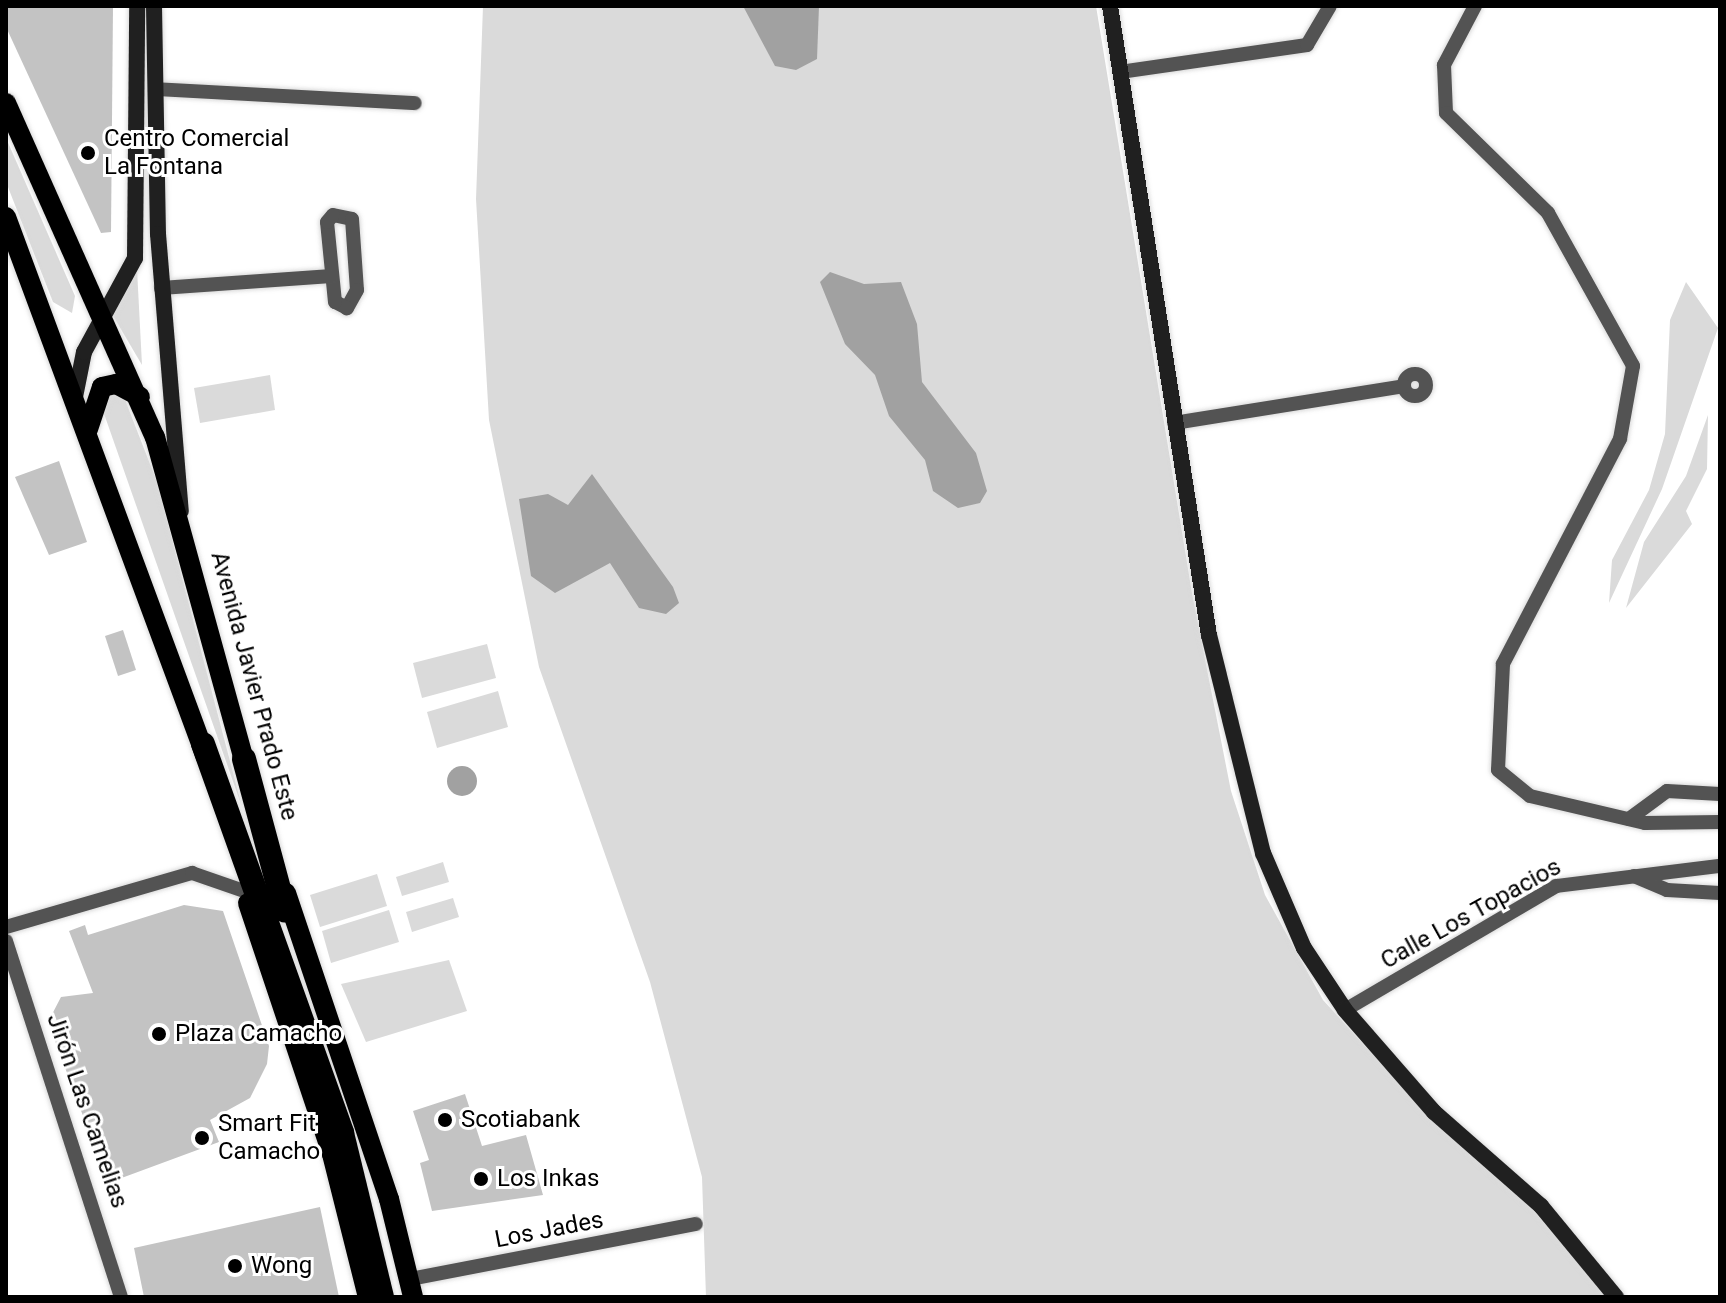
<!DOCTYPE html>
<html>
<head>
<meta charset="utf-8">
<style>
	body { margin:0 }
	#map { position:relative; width:1726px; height:1303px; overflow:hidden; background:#fff; font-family:Roboto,sans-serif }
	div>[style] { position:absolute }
	.green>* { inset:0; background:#dadada }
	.water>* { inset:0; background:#a1a1a1 }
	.round { border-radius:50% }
	.building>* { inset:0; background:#c3c3c3 }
	.roads { filter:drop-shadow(0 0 2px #dbdbdb) drop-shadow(0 0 2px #dbdbdb) }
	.street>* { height:14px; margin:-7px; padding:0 7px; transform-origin:7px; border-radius:7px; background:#535353 }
	.street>.ring { margin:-7px; padding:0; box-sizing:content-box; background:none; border:14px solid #535353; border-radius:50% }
	.secondary>* { height:16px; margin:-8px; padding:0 8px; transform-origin:8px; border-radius:8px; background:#202020 }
	.primary>* { height:20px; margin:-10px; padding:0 10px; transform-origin:10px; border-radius:10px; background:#000 }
	.highway>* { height:24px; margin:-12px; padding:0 12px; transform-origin:12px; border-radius:12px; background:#000 }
	.dots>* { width:22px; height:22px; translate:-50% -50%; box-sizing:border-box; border:4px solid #fff; border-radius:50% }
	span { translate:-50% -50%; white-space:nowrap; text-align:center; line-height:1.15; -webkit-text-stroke:6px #fff; paint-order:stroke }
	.poi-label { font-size:24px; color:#000 }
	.left { translate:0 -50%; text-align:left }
	.street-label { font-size:24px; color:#000 }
	.frame { position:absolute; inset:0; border:8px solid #000; pointer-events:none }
</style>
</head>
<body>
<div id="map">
	<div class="green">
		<div style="clip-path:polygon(483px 6px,1096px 6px,1192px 593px,1231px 791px,1265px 895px,1323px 1000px,1427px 1114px,1515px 1189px,1608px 1297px,706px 1297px,702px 1177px,650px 982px,539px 667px,489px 420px,476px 199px)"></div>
		<div style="clip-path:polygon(6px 138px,75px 296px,72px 313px,53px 302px,6px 182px)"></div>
		<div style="clip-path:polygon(137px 269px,142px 365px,112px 314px)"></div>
		<div style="clip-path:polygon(1686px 282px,1718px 328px,1662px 489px,1609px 603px,1612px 560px,1649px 490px,1665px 434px,1670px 320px)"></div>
		<div style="clip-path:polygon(270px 375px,275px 410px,200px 423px,194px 388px)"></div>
		<div style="clip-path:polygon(105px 391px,124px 397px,157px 482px,242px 807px,102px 408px)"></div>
		<div style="clip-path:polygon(1708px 415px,1707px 469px,1686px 511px,1692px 524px,1626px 608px,1644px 542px,1686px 476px)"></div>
		<div style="clip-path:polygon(487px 644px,496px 678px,422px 698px,413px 663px)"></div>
		<div style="clip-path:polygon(498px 691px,508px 727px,437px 748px,427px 712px)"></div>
		<div style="clip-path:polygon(443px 862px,449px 882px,402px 896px,396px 877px)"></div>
		<div style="clip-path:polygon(377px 874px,387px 906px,320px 927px,310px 895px)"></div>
		<div style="clip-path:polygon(453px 898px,459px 917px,412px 932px,406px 912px)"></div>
		<div style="clip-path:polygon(389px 910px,399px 942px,331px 963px,322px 931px)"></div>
		<div style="clip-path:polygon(449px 960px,467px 1011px,366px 1042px,341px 984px)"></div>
	</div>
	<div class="water">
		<div style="clip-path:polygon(743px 6px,819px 6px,817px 59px,796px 70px,775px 66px)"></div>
		<div style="clip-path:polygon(830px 272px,864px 284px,901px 282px,917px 324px,922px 382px,976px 453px,987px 491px,980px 503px,958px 508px,933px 491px,925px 460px,889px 416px,875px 375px,845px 344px,820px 282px)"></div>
		<div style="clip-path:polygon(592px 474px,673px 587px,679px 603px,666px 614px,639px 608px,610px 563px,555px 593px,531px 576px,519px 499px,548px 494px,568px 505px)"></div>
		<div class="round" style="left:447px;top:766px;width:30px;height:30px"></div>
	</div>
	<div class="building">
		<div style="clip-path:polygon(6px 6px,113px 6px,111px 232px,101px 233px,6px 27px)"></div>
		<div style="clip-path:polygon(59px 461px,87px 542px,49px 555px,15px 477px)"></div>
		<div style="clip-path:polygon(123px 630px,136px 670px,118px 676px,105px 636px)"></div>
		<div style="clip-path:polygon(184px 905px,223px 911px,269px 1046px,267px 1064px,250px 1098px,210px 1120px,219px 1142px,108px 1183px,48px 1022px,61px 997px,93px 993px,69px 931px,85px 925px,88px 935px)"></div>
		<div style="clip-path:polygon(465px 1094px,482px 1146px,526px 1135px,543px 1195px,432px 1211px,420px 1163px,429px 1160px,413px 1111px)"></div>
		<div style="clip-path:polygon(320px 1207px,339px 1297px,144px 1297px,134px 1248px)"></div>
	</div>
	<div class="roads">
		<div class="street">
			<div style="left:1475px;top:6px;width:67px;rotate:117.7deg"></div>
			<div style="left:1444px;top:65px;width:48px;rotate:87.6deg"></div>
			<div style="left:1446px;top:113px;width:143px;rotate:44.4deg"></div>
			<div style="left:1548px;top:213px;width:175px;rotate:60.9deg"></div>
			<div style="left:1633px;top:366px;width:74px;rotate:100.1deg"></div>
			<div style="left:1620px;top:439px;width:254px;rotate:117.5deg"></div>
			<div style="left:1503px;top:664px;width:106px;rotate:92.7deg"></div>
			<div style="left:1498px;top:770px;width:41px;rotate:39.1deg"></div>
			<div style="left:1530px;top:796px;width:118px;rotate:13.2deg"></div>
			<div style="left:1645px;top:823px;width:75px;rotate:-0.8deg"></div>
			<div style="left:1120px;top:72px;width:189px;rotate:-8.2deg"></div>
			<div style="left:1307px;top:45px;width:45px;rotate:-59.5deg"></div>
			<div style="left:155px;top:89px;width:260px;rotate:3.1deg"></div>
			<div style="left:333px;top:215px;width:19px;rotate:12deg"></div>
			<div style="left:352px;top:219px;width:71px;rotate:86deg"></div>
			<div style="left:357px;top:290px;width:21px;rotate:119deg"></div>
			<div style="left:347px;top:308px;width:13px;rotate:-153deg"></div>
			<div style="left:335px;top:302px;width:80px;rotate:-95.7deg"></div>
			<div style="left:327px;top:222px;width:9px;rotate:-49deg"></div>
			<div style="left:161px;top:288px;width:171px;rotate:-4deg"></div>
			<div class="ring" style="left:1404px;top:374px;width:8px;height:8px"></div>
			<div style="left:1174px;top:423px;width:233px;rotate:-9.1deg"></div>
			<div style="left:1629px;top:819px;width:47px;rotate:-36.4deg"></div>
			<div style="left:1667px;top:791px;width:53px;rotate:3.2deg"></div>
			<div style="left:1634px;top:876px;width:36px;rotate:23deg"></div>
			<div style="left:1667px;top:890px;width:53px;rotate:3.2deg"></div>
			<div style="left:6px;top:927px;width:194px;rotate:-16.2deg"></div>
			<div style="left:192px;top:873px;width:55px;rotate:19.1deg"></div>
			<div style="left:6px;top:941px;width:374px;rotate:72.1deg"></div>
			<div style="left:1345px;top:1010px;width:245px;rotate:-30.4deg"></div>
			<div style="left:1556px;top:886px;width:165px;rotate:-7deg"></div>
			<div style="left:410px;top:1279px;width:291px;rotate:-10.9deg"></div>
		</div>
		<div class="secondary">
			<div style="left:154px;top:6px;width:228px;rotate:89deg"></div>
			<div style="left:158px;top:234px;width:278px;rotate:85.3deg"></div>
			<div style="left:1110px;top:6px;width:637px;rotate:81.06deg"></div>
			<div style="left:1209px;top:635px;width:225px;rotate:76.1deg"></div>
			<div style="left:1263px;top:853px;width:103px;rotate:66.7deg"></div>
			<div style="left:1304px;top:948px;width:74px;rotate:56.5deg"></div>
			<div style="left:1345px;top:1010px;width:135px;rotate:48.9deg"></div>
			<div style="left:1434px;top:1112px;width:142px;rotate:41.3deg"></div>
			<div style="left:1541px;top:1206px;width:118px;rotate:50.5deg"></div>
			<div style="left:75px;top:397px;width:46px;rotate:-78.7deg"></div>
			<div style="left:84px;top:352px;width:107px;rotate:-61.5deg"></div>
			<div style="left:135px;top:258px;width:252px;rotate:-89.5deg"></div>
		</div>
		<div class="primary">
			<div style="left:6px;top:103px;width:366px;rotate:66deg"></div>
			<div style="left:155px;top:437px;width:346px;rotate:74.6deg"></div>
			<div style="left:6px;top:217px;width:576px;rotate:69.68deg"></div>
			<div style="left:88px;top:429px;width:44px;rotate:-71.6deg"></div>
			<div style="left:102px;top:387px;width:14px;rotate:-12deg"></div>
			<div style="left:116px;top:384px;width:27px;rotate:28deg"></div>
			<div style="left:286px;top:893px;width:323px;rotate:71.4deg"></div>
			<div style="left:389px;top:1199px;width:101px;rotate:76.2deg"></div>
			<div style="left:248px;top:903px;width:265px;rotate:71.5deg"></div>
			<div style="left:332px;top:1154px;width:147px;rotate:75.9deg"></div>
		</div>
		<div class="highway">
			<div style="left:203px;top:744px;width:413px;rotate:70.3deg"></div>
			<div style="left:342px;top:1133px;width:169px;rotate:76.3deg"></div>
			<div style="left:244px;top:759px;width:157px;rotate:74.9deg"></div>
		</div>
	</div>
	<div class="dots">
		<div style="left:88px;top:153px;background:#000"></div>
		<div style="left:159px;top:1034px;background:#000"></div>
		<div style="left:445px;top:1120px;background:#000"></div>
		<div style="left:202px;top:1138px;background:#000"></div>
		<div style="left:481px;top:1179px;background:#000"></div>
		<div style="left:235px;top:1266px;background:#000"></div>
	</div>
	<div class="poi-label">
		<span class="left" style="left:104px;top:153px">Centro Comercial<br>La Fontana</span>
		<span class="left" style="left:175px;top:1034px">Plaza Camacho</span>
		<span class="left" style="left:461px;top:1120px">Scotiabank</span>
		<span class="left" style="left:218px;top:1138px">Smart Fit<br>Camacho</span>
		<span class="left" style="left:497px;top:1179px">Los Inkas</span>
		<span class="left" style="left:251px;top:1266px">Wong</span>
	</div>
	<div class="street-label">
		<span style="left:254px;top:686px;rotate:75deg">Avenida Javier Prado Este</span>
		<span style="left:1471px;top:914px;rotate:-29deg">Calle Los Topacios</span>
		<span style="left:87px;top:1111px;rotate:71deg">Jirón Las Camelias</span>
		<span style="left:549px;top:1230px;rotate:-11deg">Los Jades</span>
	</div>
	<div class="frame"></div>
</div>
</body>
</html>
